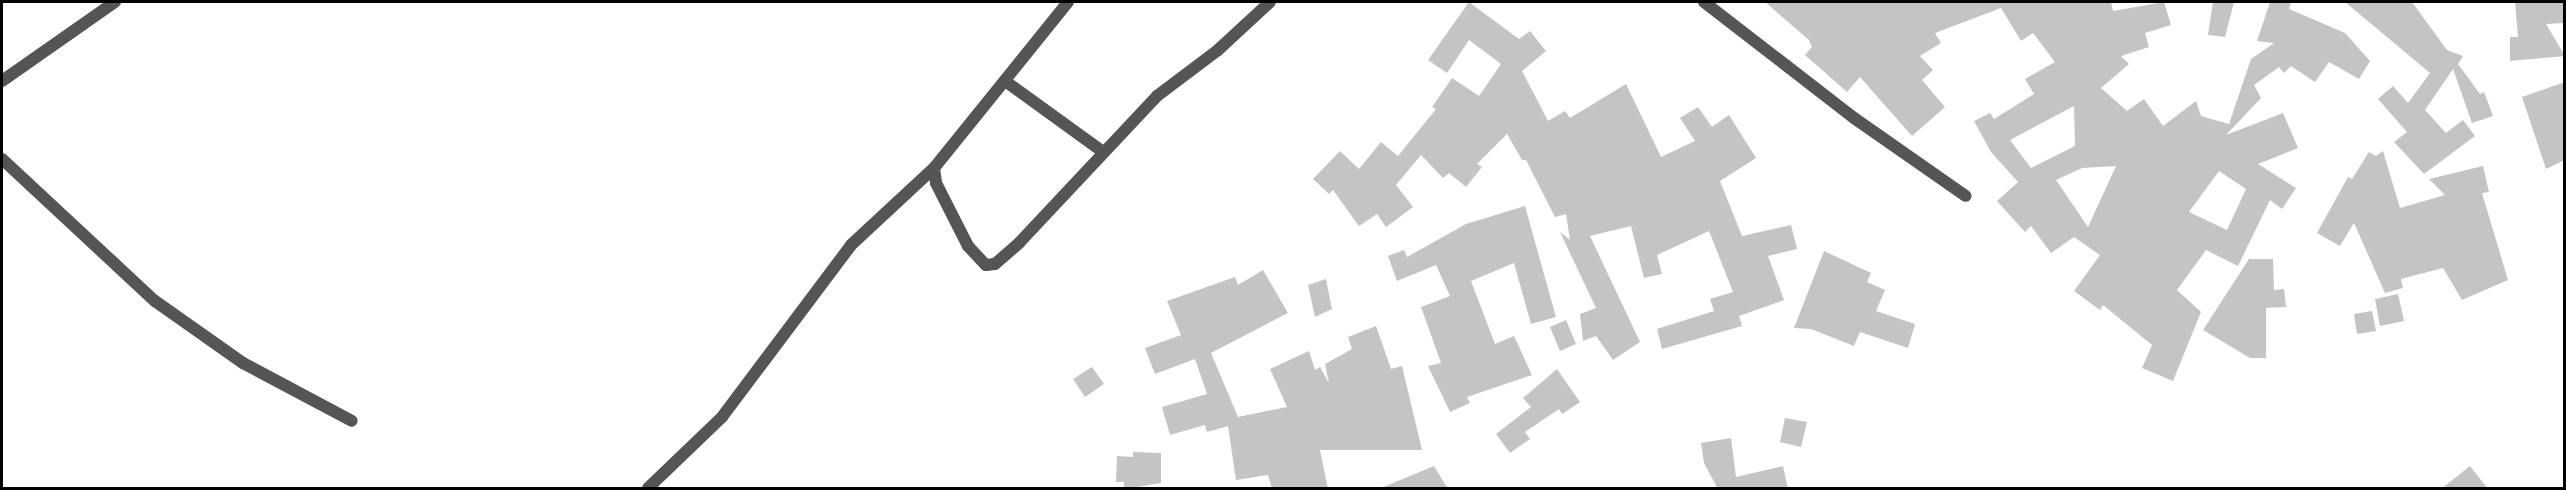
<!DOCTYPE html>
<html>
<head>
<meta charset="utf-8">
<style>
	body { margin:0 }
	#map { position:relative; width:2566px; height:490px; overflow:hidden; background:#fff; font-family:Roboto,sans-serif }
	div>[style] { position:absolute }
	.building>* { inset:0; background:#c4c4c4 }
	.minor>* { height:12px; margin:-6px; padding:0 6px; transform-origin:6px; border-radius:6px; background:#555 }
	span { translate:-50% -50%; white-space:nowrap; text-align:center; line-height:1.15; -webkit-text-stroke:5px #fff; paint-order:stroke }
	.frame { position:absolute; inset:0; border:3px solid #000; pointer-events:none }
</style>
</head>
<body>
<div id="map">
	<div class="building">
		<div style="clip-path:polygon(1469px 2px,1519px 39px,1530px 31px,1546px 51px,1522px 71px,1548px 121px,1565px 111px,1570px 118px,1626px 84px,1661px 157px,1695px 141px,1680px 118px,1698px 107px,1712px 127px,1729px 115px,1756px 158px,1720px 181px,1742px 236px,1791px 225px,1797px 249px,1768px 256px,1784px 300px,1739px 316px,1742px 326px,1662px 349px,1657px 329px,1714px 311px,1710px 299px,1733px 292px,1709px 231px,1657px 255px,1662px 274px,1644px 278px,1631px 226px,1590px 236px,1640px 342px,1613px 360px,1596px 336px,1583px 341px,1580px 314px,1596px 308px,1560px 232px,1570px 240px,1566px 214px,1555px 217px,1526px 160px,1522px 160px,1507px 134px,1477px 164px,1482px 167px,1466px 187px,1449px 173px,1443px 178px,1421px 155px,1396px 185px,1413px 207px,1386px 227px,1377px 214px,1359px 226px,1333px 190px,1329px 194px,1313px 179px,1340px 151px,1359px 169px,1381px 142px,1398px 156px,1436px 109px,1432px 107px,1452px 78px,1479px 96px,1501px 64px,1469px 40px,1447px 73px,1428px 60px)"></div>
		<div style="clip-path:polygon(evenodd,1765px 2px,2111px 2px,2113px 11px,2164px 2px,2171px 25px,2145px 33px,2149px 47px,2121px 56px,2129px 64px,2101px 88px,2127px 111px,2144px 99px,2163px 126px,2196px 101px,2201px 116px,2229px 124px,2251px 59px,2274px 43px,2257px 41px,2270px 2px,2291px 2px,2289px 9px,2345px 33px,2370px 61px,2359px 79px,2329px 62px,2315px 82px,2291px 66px,2284px 73px,2279px 67px,2254px 85px,2261px 98px,2226px 135px,2283px 113px,2298px 148px,2258px 164px,2296px 188px,2282px 209px,2270px 200px,2238px 266px,2206px 250px,2177px 290px,2201px 312px,2173px 381px,2142px 368px,2152px 345px,2103px 305px,2100px 310px,2074px 291px,2100px 255px,2074px 237px,2051px 253px,2031px 226px,2025px 232px,1997px 201px,2018px 182px,1991px 152px,1974px 121px,1990px 113px,1994px 119px,2034px 94px,2025px 79px,2055px 62px,2033px 33px,2021px 41px,2001px 8px,1935px 33px,1941px 43px,1920px 56px,1933px 70px,1922px 80px,1945px 107px,1912px 136px,1860px 77px,1847px 92px,1805px 55px,1812px 47px,1809px 40px,1765px 2px,2074px 106px,2075px 146px,2031px 168px,2010px 140px,2074px 106px,1765px 2px,2116px 166px,2088px 227px,2056px 180px,2082px 168px,2116px 166px,1765px 2px,2219px 171px,2246px 189px,2227px 230px,2189px 212px,2219px 171px)"></div>
		<div style="clip-path:polygon(2213px 2px,2234px 2px,2225px 37px,2208px 35px)"></div>
		<div style="clip-path:polygon(2345px 2px,2412px 2px,2447px 50px,2463px 56px,2458px 64px,2480px 94px,2484px 92px,2493px 116px,2472px 123px,2453px 69px,2425px 110px,2446px 133px,2463px 120px,2475px 136px,2424px 174px,2394px 142px,2407px 132px,2378px 99px,2393px 86px,2408px 103px,2430px 73px)"></div>
		<div style="clip-path:polygon(2515px 2px,2565px 3px,2565px 23px,2546px 24px,2565px 56px,2510px 61px,2510px 37px,2518px 37px)"></div>
		<div style="clip-path:polygon(2565px 82px,2565px 160px,2546px 169px,2522px 97px)"></div>
		<div style="clip-path:polygon(2383px 151px,2400px 208px,2445px 195px,2429px 179px,2483px 166px,2489px 192px,2482px 193px,2508px 280px,2462px 300px,2443px 268px,2401px 279px,2403px 288px,2385px 293px,2354px 223px,2340px 246px,2317px 233px,2348px 177px,2352px 179px,2369px 152px,2376px 156px)"></div>
		<div style="clip-path:polygon(1525px 206px,1556px 317px,1531px 324px,1514px 263px,1471px 281px,1495px 344px,1514px 336px,1532px 375px,1467px 397px,1470px 403px,1450px 412px,1428px 366px,1441px 363px,1421px 307px,1450px 296px,1436px 265px,1397px 281px,1388px 256px,1404px 250px,1407px 257px,1466px 224px)"></div>
		<div style="clip-path:polygon(1824px 251px,1871px 273px,1867px 282px,1885px 290px,1876px 311px,1915px 324px,1908px 348px,1860px 332px,1854px 346px,1811px 329px,1794px 328px)"></div>
		<div style="clip-path:polygon(2249px 259px,2273px 259px,2274px 290px,2284px 289px,2286px 307px,2266px 308px,2266px 358px,2250px 358px,2203px 330px)"></div>
		<div style="clip-path:polygon(1263px 270px,1288px 313px,1211px 353px,1238px 417px,1287px 407px,1270px 369px,1309px 351px,1315px 370px,1320px 367px,1329px 383px,1325px 364px,1352px 349px,1348px 337px,1376px 326px,1391px 369px,1402px 366px,1422px 450px,1320px 450px,1328px 489px,1272px 489px,1268px 475px,1236px 480px,1228px 426px,1207px 432px,1205px 425px,1170px 435px,1162px 407px,1207px 394px,1195px 359px,1155px 374px,1145px 348px,1181px 335px,1167px 301px,1235px 277px,1238px 285px)"></div>
		<div style="clip-path:polygon(1326px 279px,1332px 309px,1315px 317px,1308px 285px)"></div>
		<div style="clip-path:polygon(2398px 294px,2404px 321px,2380px 326px,2375px 299px)"></div>
		<div style="clip-path:polygon(2372px 311px,2376px 331px,2357px 334px,2354px 314px)"></div>
		<div style="clip-path:polygon(1566px 320px,1576px 344px,1560px 351px,1550px 327px)"></div>
		<div style="clip-path:polygon(1092px 367px,1104px 384px,1085px 397px,1073px 379px)"></div>
		<div style="clip-path:polygon(1557px 369px,1580px 402px,1562px 414px,1559px 409px,1525px 432px,1530px 439px,1510px 453px,1496px 434px,1531px 407px,1523px 398px)"></div>
		<div style="clip-path:polygon(1785px 418px,1807px 422px,1801px 447px,1780px 442px)"></div>
		<div style="clip-path:polygon(1731px 438px,1736px 477px,1783px 466px,1788px 489px,1718px 489px,1704px 463px,1701px 443px)"></div>
		<div style="clip-path:polygon(1133px 452px,1161px 453px,1161px 483px,1124px 489px,1124px 482px,1116px 482px,1117px 456px,1133px 457px)"></div>
		<div style="clip-path:polygon(1434px 466px,1448px 489px,1381px 489px,1381px 488px)"></div>
		<div style="clip-path:polygon(2470px 466px,2488px 489px,2441px 489px)"></div>
	</div>
	<div class="minor">
		<div style="left:1068px;top:2px;width:213px;rotate:128.9deg"></div>
		<div style="left:934px;top:168px;width:15px;rotate:82deg"></div>
		<div style="left:936px;top:183px;width:71px;rotate:63.1deg"></div>
		<div style="left:968px;top:246px;width:26px;rotate:47deg"></div>
		<div style="left:986px;top:265px;width:9px;rotate:-6deg"></div>
		<div style="left:995px;top:264px;width:32px;rotate:-41deg"></div>
		<div style="left:1019px;top:243px;width:202px;rotate:-46.8deg"></div>
		<div style="left:1157px;top:96px;width:76px;rotate:-37deg"></div>
		<div style="left:1218px;top:50px;width:71px;rotate:-42.7deg"></div>
		<div style="left:1704px;top:2px;width:190px;rotate:37.7deg"></div>
		<div style="left:1854px;top:118px;width:136px;rotate:34.9deg"></div>
		<div style="left:2px;top:81px;width:138px;rotate:-35deg"></div>
		<div style="left:1005px;top:81px;width:121px;rotate:35.9deg"></div>
		<div style="left:2px;top:159px;width:209px;rotate:42.9deg"></div>
		<div style="left:155px;top:301px;width:108px;rotate:35.2deg"></div>
		<div style="left:243px;top:363px;width:123px;rotate:28deg"></div>
		<div style="left:648px;top:488px;width:103px;rotate:-43.8deg"></div>
		<div style="left:722px;top:417px;width:215px;rotate:-53.1deg"></div>
		<div style="left:851px;top:245px;width:113px;rotate:-42.9deg"></div>
	</div>
	<div class="frame"></div>
</div>
</body>
</html>
